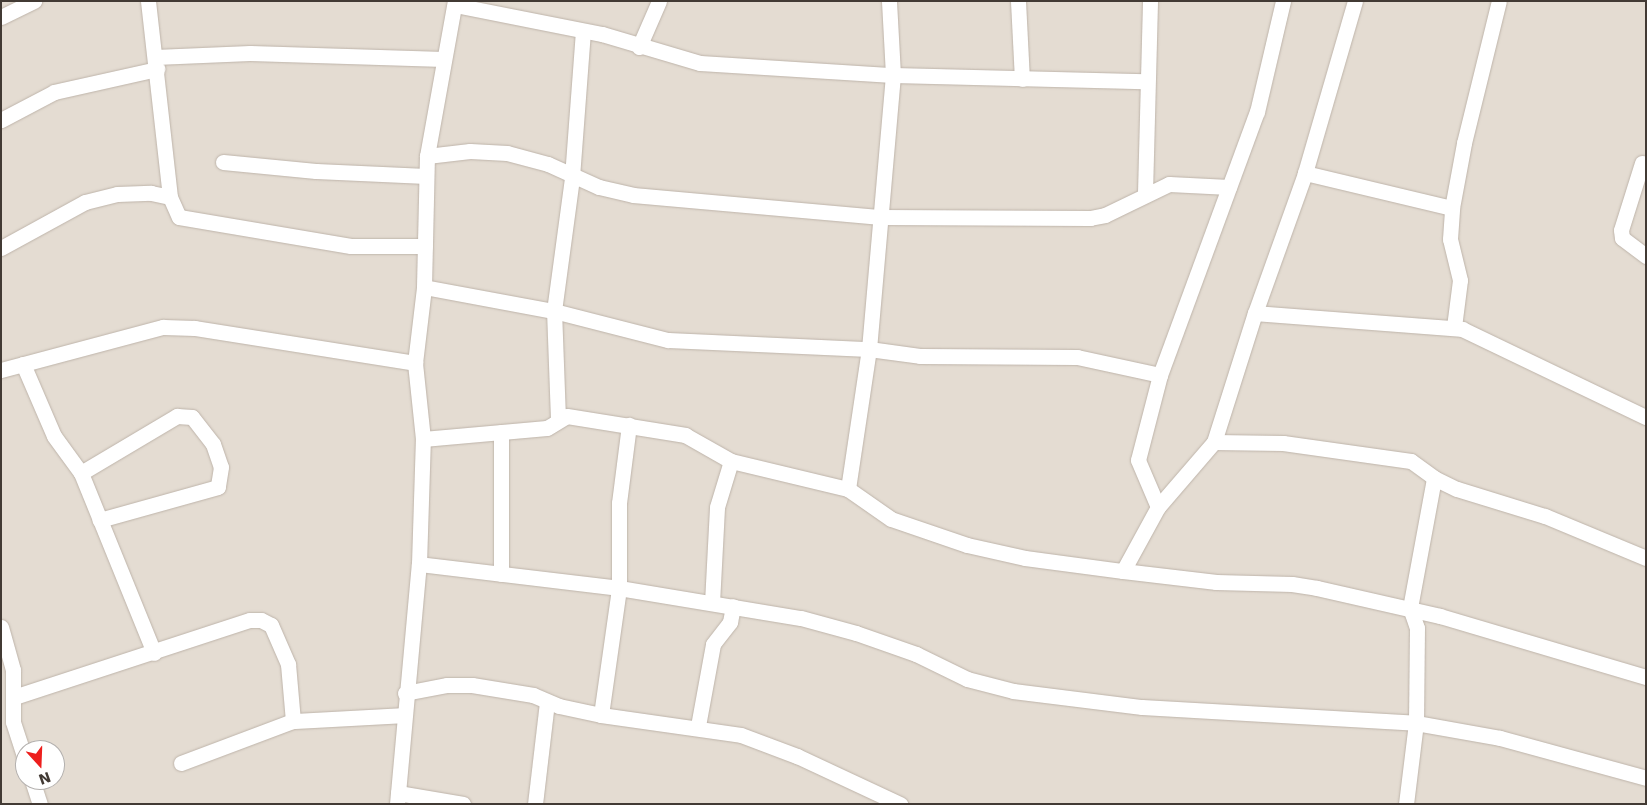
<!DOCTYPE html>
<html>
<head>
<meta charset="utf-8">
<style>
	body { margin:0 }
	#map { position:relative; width:1647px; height:805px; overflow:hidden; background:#f0ebe3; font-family:"DejaVu Sans",sans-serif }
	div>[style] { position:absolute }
	.residential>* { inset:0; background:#e4dcd2 }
	.roads { filter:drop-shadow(0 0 1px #beb4aa) drop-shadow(0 0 1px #beb4aa) }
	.minor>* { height:15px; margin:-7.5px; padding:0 7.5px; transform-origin:7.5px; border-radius:7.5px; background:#fff }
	span { translate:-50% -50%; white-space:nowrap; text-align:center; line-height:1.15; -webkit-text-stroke:5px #fff; paint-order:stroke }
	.frame { position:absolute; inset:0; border:2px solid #423a34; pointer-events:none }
	.north { position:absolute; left:15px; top:740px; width:50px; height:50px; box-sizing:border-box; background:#fff; border:1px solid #b3b0ae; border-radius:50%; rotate:160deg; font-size:14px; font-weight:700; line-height:20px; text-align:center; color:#423a34 }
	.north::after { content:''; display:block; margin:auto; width:18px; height:22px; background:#ed1f1d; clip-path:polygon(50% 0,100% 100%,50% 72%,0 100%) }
</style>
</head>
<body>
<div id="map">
	<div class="residential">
		<div style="clip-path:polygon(evenodd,1px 1px,1646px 1px,1646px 804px,1px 804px,1px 1px,25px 750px,55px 750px,55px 780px,25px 780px,25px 750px)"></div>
	</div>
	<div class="roads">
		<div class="minor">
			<div style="left:148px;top:1px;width:197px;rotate:83.6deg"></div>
			<div style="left:170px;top:197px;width:22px;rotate:66deg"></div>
			<div style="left:179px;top:217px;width:174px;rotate:9.6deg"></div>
			<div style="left:351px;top:246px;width:74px"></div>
			<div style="left:1018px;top:1px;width:78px;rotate:87.1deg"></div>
			<div style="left:455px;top:5px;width:150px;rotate:11.2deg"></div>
			<div style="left:602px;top:34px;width:102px;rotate:16.5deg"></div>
			<div style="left:700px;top:63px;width:193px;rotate:3.6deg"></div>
			<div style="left:893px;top:75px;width:252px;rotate:1.4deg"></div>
			<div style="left:1px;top:17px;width:37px;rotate:-26deg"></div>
			<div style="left:639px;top:47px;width:50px;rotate:-66.5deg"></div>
			<div style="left:155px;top:57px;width:95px;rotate:-2.4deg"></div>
			<div style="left:250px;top:53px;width:194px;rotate:1.8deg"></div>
			<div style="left:1px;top:120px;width:60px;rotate:-27.8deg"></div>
			<div style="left:54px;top:92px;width:106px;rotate:-12.6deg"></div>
			<div style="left:427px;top:156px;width:43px;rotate:-6.6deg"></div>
			<div style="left:470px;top:151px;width:37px;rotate:3deg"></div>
			<div style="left:507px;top:153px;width:42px;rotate:15deg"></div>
			<div style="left:548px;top:164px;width:56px;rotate:24.3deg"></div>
			<div style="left:599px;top:187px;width:35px;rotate:13deg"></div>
			<div style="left:633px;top:195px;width:249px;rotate:5.1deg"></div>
			<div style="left:881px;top:217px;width:209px;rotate:0.3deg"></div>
			<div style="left:1090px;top:218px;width:15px;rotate:-11deg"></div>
			<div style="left:1105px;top:215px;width:71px;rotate:-25.8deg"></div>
			<div style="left:1169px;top:184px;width:60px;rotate:2.9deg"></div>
			<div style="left:223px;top:162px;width:93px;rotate:5.5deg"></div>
			<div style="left:316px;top:171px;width:110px;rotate:2.6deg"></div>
			<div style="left:1642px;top:163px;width:70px;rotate:107.4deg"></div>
			<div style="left:1621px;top:230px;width:8px;rotate:83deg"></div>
			<div style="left:1622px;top:238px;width:30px;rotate:37deg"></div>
			<div style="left:1305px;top:173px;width:151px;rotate:13.4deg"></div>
			<div style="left:1145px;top:193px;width:192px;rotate:-88.5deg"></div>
			<div style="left:1px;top:248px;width:96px;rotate:-28.7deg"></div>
			<div style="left:85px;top:202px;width:33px;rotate:-14deg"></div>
			<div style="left:117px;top:194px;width:34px;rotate:-2deg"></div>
			<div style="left:151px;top:193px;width:19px;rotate:12deg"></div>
			<div style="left:424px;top:287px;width:132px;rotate:10.5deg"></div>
			<div style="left:554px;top:311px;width:118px;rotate:14.3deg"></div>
			<div style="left:668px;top:340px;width:201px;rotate:2.6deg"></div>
			<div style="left:869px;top:349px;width:51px;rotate:7.8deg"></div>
			<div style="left:920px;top:356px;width:157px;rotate:0.4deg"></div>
			<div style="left:1077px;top:357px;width:85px;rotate:12.2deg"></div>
			<div style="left:1160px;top:375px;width:280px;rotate:-69.8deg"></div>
			<div style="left:1257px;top:112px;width:114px;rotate:-76.8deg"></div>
			<div style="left:1255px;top:313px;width:208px;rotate:4.4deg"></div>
			<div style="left:1462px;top:329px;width:204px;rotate:25.6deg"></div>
			<div style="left:1454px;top:327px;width:47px;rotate:-82.7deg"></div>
			<div style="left:1460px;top:280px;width:42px;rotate:-103.7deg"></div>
			<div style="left:1450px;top:239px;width:31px;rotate:-86deg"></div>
			<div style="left:1452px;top:208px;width:66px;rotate:-79.5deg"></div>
			<div style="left:1464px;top:143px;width:146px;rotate:-76.2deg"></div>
			<div style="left:23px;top:364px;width:78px;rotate:66.7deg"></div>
			<div style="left:54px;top:436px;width:46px;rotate:53.9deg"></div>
			<div style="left:81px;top:473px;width:194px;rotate:67.9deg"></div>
			<div style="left:1px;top:370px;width:168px;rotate:-14.9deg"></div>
			<div style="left:163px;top:327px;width:32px;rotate:2deg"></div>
			<div style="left:195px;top:328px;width:223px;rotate:9deg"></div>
			<div style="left:558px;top:419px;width:108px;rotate:-92.1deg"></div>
			<div style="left:554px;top:311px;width:135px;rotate:-82.3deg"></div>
			<div style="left:572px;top:177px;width:146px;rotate:-85.7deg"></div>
			<div style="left:501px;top:432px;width:142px;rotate:90deg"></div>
			<div style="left:423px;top:439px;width:124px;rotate:-5.1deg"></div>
			<div style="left:547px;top:428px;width:23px;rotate:-31deg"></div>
			<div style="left:567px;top:416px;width:120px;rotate:9.1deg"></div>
			<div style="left:685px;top:435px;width:53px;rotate:29.5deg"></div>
			<div style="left:731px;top:461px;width:120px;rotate:13.5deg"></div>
			<div style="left:848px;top:489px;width:52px;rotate:34.9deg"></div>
			<div style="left:891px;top:519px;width:80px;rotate:18.9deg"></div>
			<div style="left:967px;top:545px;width:59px;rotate:12.6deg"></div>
			<div style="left:1025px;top:558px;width:99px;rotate:7.6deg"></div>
			<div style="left:1123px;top:571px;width:94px;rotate:6.7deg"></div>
			<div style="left:1216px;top:582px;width:76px;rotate:1.5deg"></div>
			<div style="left:1292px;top:584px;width:25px;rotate:9deg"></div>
			<div style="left:1317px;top:588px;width:126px;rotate:12.8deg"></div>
			<div style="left:1440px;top:616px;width:215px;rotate:16.5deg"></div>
			<div style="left:1214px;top:442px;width:69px;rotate:0.8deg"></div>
			<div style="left:1283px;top:443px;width:129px;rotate:8deg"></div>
			<div style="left:1411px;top:461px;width:29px;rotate:36deg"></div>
			<div style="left:1434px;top:478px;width:25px;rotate:26deg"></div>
			<div style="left:1457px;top:489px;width:92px;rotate:17.1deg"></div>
			<div style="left:1545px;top:516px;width:109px;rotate:22.6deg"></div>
			<div style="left:81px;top:473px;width:112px;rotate:-30.7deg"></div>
			<div style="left:177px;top:416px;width:15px;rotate:4deg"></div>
			<div style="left:192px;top:417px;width:34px;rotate:52deg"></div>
			<div style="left:213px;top:444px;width:24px;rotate:71deg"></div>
			<div style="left:221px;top:467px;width:20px;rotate:99deg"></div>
			<div style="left:218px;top:487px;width:123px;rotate:164.4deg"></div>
			<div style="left:848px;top:489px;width:142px;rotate:-81.5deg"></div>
			<div style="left:869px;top:349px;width:275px;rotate:-85deg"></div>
			<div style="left:893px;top:75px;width:74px;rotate:-93.1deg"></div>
			<div style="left:1158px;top:507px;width:51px;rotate:-113.1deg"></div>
			<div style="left:1138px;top:460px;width:88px;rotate:-75.5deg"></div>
			<div style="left:419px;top:564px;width:201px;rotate:6.8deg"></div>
			<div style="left:619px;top:588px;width:184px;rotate:9.4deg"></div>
			<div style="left:801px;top:618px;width:57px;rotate:15.3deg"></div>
			<div style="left:856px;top:633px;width:64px;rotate:19.3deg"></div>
			<div style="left:916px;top:654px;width:57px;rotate:26.1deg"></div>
			<div style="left:967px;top:679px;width:48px;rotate:14.6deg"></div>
			<div style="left:1013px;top:691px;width:130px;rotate:7.1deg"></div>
			<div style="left:1142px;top:707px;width:274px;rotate:3.3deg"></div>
			<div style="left:1416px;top:723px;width:85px;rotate:10.1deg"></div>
			<div style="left:1500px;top:738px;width:151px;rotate:15.3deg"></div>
			<div style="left:1123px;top:571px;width:73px;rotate:-61.3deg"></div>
			<div style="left:1158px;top:507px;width:86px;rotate:-49.3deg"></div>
			<div style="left:1214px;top:442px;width:135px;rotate:-72.4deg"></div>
			<div style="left:1255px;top:313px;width:149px;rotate:-70.3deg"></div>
			<div style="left:1305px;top:173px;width:179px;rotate:-73.8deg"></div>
			<div style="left:712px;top:603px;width:96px;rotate:-87deg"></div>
			<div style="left:717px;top:507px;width:48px;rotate:-73.1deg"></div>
			<div style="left:1px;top:627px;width:45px;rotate:74.4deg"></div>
			<div style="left:13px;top:670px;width:52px;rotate:90deg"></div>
			<div style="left:13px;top:722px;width:38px;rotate:72deg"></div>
			<div style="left:405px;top:693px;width:43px;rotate:-10.8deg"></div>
			<div style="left:447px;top:685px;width:25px"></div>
			<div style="left:472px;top:685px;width:62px;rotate:9.3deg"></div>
			<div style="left:533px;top:695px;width:28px;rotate:23deg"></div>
			<div style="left:559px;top:706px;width:43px;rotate:12.1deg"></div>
			<div style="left:601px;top:715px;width:141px;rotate:8.1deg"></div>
			<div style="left:741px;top:735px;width:60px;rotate:20.6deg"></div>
			<div style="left:797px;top:756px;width:114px;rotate:25deg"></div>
			<div style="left:14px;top:697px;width:248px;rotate:-18.1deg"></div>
			<div style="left:250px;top:620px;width:11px"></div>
			<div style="left:261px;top:620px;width:11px;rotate:27deg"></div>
			<div style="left:271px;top:625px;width:43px;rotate:66.4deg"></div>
			<div style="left:288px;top:664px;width:57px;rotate:85deg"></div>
			<div style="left:601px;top:715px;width:128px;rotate:-81.9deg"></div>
			<div style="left:619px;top:588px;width:85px;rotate:-90deg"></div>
			<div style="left:619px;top:503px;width:79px;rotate:-82.7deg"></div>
			<div style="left:698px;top:726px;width:83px;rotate:-79.6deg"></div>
			<div style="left:713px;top:644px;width:28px;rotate:-52deg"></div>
			<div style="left:730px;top:622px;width:16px;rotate:-79deg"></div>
			<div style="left:181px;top:763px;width:120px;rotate:-20.6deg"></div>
			<div style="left:293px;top:721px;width:110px;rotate:-3.1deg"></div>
			<div style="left:32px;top:780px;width:25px;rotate:72deg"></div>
			<div style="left:398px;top:793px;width:66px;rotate:9.6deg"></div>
			<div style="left:397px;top:804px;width:241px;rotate:-84.8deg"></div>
			<div style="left:419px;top:564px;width:125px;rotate:-88.2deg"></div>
			<div style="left:423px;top:439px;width:76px;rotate:-96deg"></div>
			<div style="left:415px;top:363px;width:77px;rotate:-83.2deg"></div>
			<div style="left:424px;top:287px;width:131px;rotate:-88.7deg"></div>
			<div style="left:427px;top:156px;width:158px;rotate:-79.8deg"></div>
			<div style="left:535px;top:804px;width:103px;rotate:-83.3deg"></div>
			<div style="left:1406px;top:804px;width:82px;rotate:-83deg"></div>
			<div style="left:1416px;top:723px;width:95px;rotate:-89.4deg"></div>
			<div style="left:1417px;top:628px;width:21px;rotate:-109deg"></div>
			<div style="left:1410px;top:608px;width:132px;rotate:-79.5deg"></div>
		</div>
	</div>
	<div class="frame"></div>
	<div class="north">N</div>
</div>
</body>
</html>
